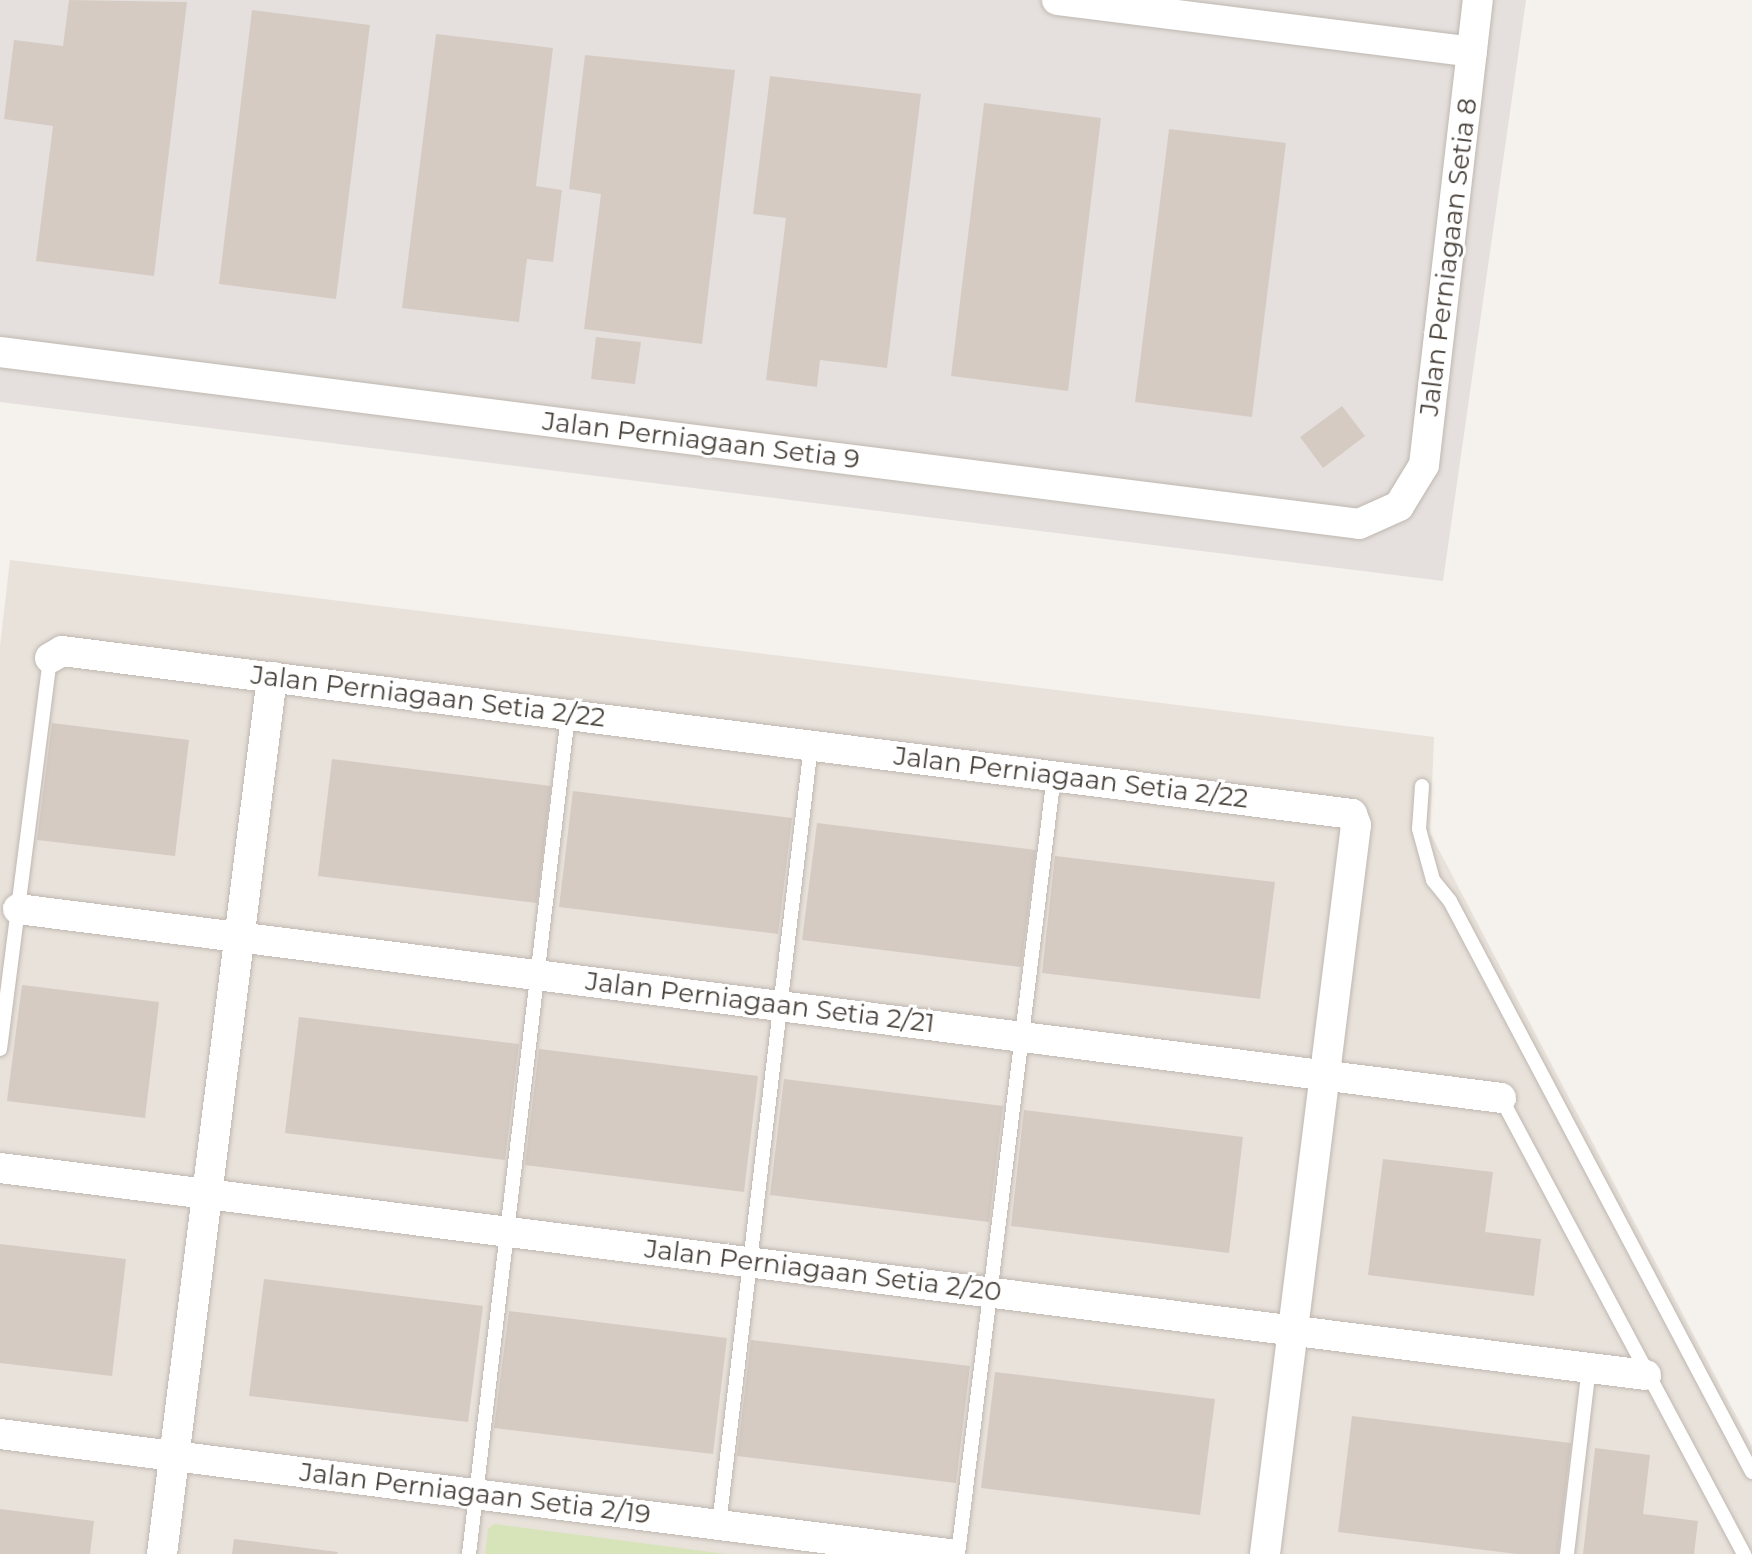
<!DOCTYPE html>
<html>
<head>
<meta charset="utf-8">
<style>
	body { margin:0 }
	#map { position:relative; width:1752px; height:1554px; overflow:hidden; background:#f5f1ec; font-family:Montserrat,sans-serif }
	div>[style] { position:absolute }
	.residential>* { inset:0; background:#e8e2db }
	.industrial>* { inset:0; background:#e5e0dd }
	.green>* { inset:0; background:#d7e4ba }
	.building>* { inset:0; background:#d5cbc3 }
	.roads { filter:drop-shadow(0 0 2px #bfb7b0) drop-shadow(0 0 2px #bfb7b0) }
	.lane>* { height:14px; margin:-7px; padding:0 7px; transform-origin:7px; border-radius:7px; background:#fff }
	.street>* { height:30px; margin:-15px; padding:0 15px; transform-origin:15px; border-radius:15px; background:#fff }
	span { translate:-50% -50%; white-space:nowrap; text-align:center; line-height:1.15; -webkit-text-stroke:6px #fff; paint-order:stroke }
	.street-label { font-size:26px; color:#48413a }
</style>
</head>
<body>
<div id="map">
	<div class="residential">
		<div style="clip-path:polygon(10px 560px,1434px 737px,1430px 833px,1752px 1446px,1752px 1554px,0 1554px,0 646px)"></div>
	</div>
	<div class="industrial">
		<div style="clip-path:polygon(0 0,1526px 0,1443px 581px,0 402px)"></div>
	</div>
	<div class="green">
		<div style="clip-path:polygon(494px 1524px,495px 1524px,726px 1554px,485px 1554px,488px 1529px)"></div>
	</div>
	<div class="building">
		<div style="clip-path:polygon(69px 0,187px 2px,154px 276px,36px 261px,53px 126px,4px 119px,14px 40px,63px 46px)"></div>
		<div style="clip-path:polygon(252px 10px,370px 25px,336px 299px,219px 284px)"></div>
		<div style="clip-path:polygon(436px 34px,553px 48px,536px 186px,562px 190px,553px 262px,527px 259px,519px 322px,402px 308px)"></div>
		<div style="clip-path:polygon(585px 55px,735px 70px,702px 344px,584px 329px,601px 194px,569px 189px)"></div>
		<div style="clip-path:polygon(770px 76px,921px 94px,887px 368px,820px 360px,817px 387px,766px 380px,786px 218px,753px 214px)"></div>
		<div style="clip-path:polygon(984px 103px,1101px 118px,1068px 391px,951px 376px)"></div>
		<div style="clip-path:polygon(1169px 129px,1286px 143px,1252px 417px,1135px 402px)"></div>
		<div style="clip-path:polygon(596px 337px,641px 342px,635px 384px,591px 379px)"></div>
		<div style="clip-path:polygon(1342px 406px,1365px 436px,1323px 468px,1300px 437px)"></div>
		<div style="clip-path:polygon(52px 723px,189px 740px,175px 856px,37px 840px)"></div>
		<div style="clip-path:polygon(332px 759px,551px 786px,537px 903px,318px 876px)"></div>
		<div style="clip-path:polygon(573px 791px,792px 818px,778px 934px,559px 907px)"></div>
		<div style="clip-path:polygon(817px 823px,1036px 850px,1021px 967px,802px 940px)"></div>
		<div style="clip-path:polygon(1055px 856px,1275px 882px,1260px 999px,1042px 973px)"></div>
		<div style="clip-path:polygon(22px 985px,159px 1002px,145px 1118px,7px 1101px)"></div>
		<div style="clip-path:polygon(299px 1017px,519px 1044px,505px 1160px,285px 1133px)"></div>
		<div style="clip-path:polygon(539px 1049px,758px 1076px,744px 1192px,525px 1165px)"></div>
		<div style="clip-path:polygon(784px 1079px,1003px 1106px,989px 1222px,770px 1195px)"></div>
		<div style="clip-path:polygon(1024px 1110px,1243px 1137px,1229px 1253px,1011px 1226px)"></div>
		<div style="clip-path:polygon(1383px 1159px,1493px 1172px,1485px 1232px,1541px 1239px,1534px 1296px,1368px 1275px)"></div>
		<div style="clip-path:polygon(0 1244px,126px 1259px,112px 1376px,0 1363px)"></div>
		<div style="clip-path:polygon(264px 1279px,483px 1306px,468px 1422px,249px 1396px)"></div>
		<div style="clip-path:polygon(509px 1311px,727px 1338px,713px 1454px,494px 1428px)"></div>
		<div style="clip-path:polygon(751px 1340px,970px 1366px,956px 1483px,737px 1456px)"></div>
		<div style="clip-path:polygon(995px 1372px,1215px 1399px,1200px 1515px,981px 1488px)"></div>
		<div style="clip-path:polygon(1352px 1416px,1571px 1443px,1558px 1554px,1517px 1554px,1338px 1532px)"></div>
		<div style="clip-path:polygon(1595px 1448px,1650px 1455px,1643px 1514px,1698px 1521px,1694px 1554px,1583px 1554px)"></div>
		<div style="clip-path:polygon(0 1509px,94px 1521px,90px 1554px,0 1554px)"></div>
		<div style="clip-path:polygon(234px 1539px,338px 1552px,337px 1554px,232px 1554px)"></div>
	</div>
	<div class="roads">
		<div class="lane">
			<div style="left:1422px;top:786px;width:43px;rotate:94deg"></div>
			<div style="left:1419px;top:829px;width:53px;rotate:74.6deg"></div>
			<div style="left:1433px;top:880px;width:27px;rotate:51deg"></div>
			<div style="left:1450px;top:901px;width:646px;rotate:62.13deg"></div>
			<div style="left:0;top:1049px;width:394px;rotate:-82.7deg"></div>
			<div style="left:1501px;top:1098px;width:517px;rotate:61.95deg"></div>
			<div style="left:719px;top:1525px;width:785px;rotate:-83.27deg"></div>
			<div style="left:469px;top:1554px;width:845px;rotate:-83.27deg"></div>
			<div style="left:958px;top:1554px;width:784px;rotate:-82.97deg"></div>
			<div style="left:1567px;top:1554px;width:187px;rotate:-83.3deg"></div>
		</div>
		<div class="street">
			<div style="left:1057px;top:0;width:418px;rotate:7.1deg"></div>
			<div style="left:0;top:352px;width:1370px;rotate:7.21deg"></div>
			<div style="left:1359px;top:524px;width:44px;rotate:-24.2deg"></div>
			<div style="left:1399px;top:506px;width:48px;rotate:-58.6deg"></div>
			<div style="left:1424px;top:465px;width:468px;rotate:-83.4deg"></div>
			<div style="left:50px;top:658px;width:14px;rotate:-30deg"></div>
			<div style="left:62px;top:651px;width:1300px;rotate:7.2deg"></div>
			<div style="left:1352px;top:814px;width:12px;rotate:70deg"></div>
			<div style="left:1356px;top:825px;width:735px;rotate:97.12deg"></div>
			<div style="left:18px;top:909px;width:1495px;rotate:7.26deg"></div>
			<div style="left:0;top:1168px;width:1659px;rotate:7.17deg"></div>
			<div style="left:0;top:1434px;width:957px;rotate:7.21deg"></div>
			<div style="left:162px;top:1554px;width:884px;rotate:-82.85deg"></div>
		</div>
	</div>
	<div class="street-label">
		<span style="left:1449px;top:257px;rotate:-83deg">Jalan Perniagaan Setia 8</span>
		<span style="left:701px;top:441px;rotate:7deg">Jalan Perniagaan Setia 9</span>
		<span style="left:428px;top:697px;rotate:7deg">Jalan Perniagaan Setia 2/22</span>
		<span style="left:1071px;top:778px;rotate:7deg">Jalan Perniagaan Setia 2/22</span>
		<span style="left:760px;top:1003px;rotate:7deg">Jalan Perniagaan Setia 2/21</span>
		<span style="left:823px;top:1271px;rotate:7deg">Jalan Perniagaan Setia 2/20</span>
		<span style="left:475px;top:1494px;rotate:7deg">Jalan Perniagaan Setia 2/19</span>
	</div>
</div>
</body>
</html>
